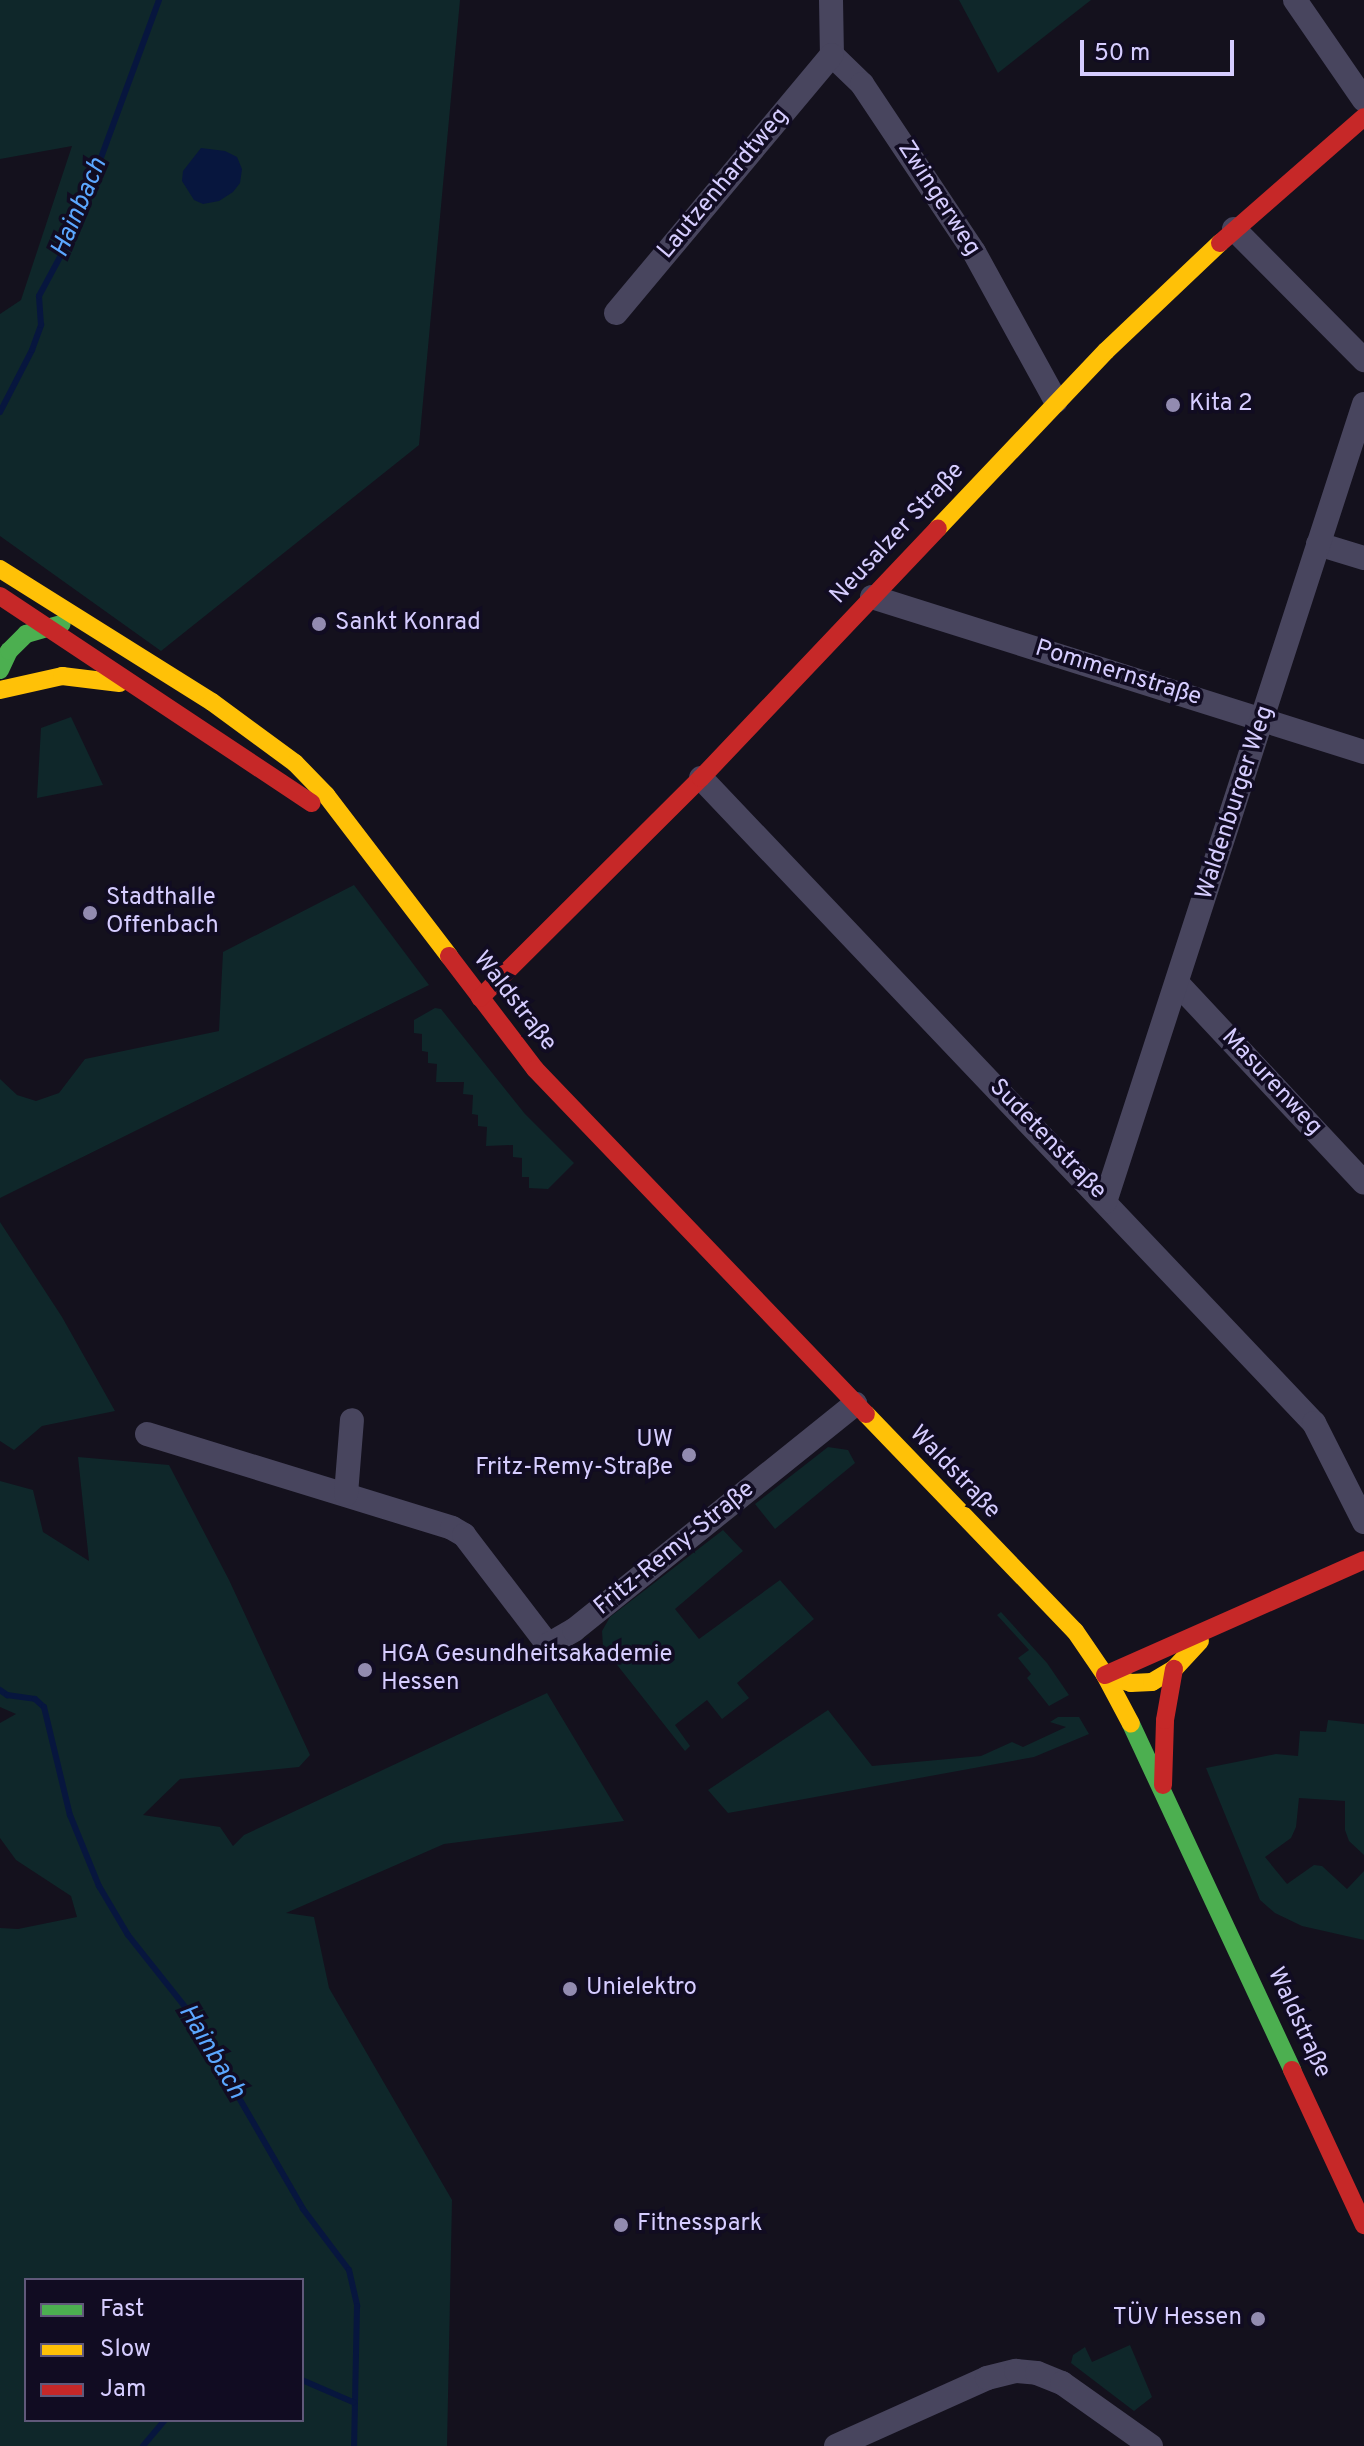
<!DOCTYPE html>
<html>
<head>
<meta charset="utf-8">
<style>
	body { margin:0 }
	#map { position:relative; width:1364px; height:2446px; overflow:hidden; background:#14111d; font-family:Overpass,sans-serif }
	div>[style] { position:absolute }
	.green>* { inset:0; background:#0f272a }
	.water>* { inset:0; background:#07163e }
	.stream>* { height:6px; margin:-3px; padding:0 3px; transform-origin:3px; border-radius:3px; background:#07163e }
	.street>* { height:24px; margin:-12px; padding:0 12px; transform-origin:12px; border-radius:12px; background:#48455e }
	.fast>* { height:18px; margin:-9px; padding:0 9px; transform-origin:9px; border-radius:9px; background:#4caf50 }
	.slow>* { height:18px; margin:-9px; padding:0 9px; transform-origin:9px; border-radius:9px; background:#ffc107 }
	.jam>* { height:18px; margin:-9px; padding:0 9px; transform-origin:9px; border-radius:9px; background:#c62828 }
	.dots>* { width:22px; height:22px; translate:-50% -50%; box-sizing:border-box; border:4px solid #110c22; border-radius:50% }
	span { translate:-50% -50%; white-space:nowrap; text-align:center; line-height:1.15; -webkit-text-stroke:7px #110c22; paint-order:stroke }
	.street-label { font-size:24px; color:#d6cdff }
	.poi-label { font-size:24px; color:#d6cdff }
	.left { translate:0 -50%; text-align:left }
	.right { translate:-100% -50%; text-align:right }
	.water-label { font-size:26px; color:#5ba7ff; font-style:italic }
	.legend { position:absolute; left:24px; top:2278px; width:280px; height:144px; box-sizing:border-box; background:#110c22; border:2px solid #60597a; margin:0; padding:10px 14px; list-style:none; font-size:24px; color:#d6cdff }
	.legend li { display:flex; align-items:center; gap:16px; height:40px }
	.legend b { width:40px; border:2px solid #60597a }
	.scale { position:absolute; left:1080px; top:40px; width:154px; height:36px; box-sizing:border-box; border:4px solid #d6cdff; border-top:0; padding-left:10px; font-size:24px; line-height:28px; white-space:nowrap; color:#d6cdff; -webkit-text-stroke:6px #110c22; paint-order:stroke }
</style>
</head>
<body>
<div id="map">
	<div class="green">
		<div style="clip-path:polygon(0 0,460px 0,419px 445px,161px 651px,0 536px,0 314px,21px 300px,72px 146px,0 159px)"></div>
		<div style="clip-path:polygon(959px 0,1091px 0,998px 73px)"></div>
		<div style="clip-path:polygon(71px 717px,103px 785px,37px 798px,41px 728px)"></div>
		<div style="clip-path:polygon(354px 885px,429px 985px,0 1198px,0 1079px,17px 1095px,36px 1101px,59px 1093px,85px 1059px,219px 1031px,223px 952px)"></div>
		<div style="clip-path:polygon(435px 1008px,441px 1009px,525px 1114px,574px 1163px,548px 1189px,529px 1188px,529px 1177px,522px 1177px,522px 1158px,513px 1157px,513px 1145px,486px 1146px,487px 1127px,478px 1126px,478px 1115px,472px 1114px,473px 1095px,463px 1094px,464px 1082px,436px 1082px,437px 1064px,428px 1063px,428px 1052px,422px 1051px,422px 1034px,414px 1033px,414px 1020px)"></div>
		<div style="clip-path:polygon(0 1222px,62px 1317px,115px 1411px,42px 1426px,14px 1450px,0 1441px)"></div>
		<div style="clip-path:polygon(828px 1447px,848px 1450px,855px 1463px,775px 1529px,755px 1504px)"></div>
		<div style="clip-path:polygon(evenodd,78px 1457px,169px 1465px,229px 1580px,310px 1755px,299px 1767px,180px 1779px,143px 1815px,220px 1827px,233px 1846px,244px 1835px,547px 1693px,624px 1821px,444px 1844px,286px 1913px,314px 1917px,329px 1988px,452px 2200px,447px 2446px,0 2446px,0 1928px,18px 1929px,77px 1917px,71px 1896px,16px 1860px,0 1838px,0 1723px,16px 1714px,0 1707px,0 1481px,33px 1490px,43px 1532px,89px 1561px,78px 1457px,302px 2280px,302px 2420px,26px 2420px,26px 2280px,302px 2280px)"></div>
		<div style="clip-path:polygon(723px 1530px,743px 1551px,675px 1609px,699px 1639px,780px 1580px,814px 1619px,737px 1683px,749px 1698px,722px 1719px,707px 1700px,675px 1725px,690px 1746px,685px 1751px,603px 1647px,602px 1631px,610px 1617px)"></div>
		<div style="clip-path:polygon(1001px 1612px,1047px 1663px,1069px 1695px,1049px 1706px,1027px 1678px,1031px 1674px,1018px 1658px,1029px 1650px,997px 1615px)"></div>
		<div style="clip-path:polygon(828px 1710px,872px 1766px,981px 1756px,1012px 1742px,1023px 1747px,1066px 1727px,1050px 1722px,1058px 1717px,1079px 1717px,1089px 1734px,1034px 1757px,728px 1813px,708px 1790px)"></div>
		<div style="clip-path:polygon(1328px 1720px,1364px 1724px,1364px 1855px,1349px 1841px,1345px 1830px,1345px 1801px,1299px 1798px,1296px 1827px,1291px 1838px,1265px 1857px,1287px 1884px,1314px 1865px,1322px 1866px,1347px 1889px,1364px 1871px,1364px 1940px,1302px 1926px,1275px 1913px,1260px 1900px,1206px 1768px,1276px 1754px,1298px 1756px,1300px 1731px,1326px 1732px)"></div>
		<div style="clip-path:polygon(1130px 2345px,1152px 2397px,1134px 2411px,1071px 2363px,1073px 2355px,1085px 2347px,1092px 2362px)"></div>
	</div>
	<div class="water">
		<div style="clip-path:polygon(201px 148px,225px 151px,237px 157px,242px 169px,240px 183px,233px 192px,219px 201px,203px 204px,194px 200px,182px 181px,183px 171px)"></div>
	</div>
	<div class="stream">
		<div style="left:0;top:412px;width:70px;rotate:-62.7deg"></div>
		<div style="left:32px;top:350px;width:27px;rotate:-70deg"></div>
		<div style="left:41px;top:325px;width:29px;rotate:-94deg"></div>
		<div style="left:39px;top:296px;width:74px;rotate:-61.7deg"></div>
		<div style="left:74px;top:231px;width:246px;rotate:-69.8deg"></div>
		<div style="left:0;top:1690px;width:9px;rotate:36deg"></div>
		<div style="left:7px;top:1695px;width:28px;rotate:8deg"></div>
		<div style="left:35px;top:1699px;width:12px;rotate:42deg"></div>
		<div style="left:44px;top:1707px;width:111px;rotate:76.5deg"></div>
		<div style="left:70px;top:1815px;width:77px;rotate:67.8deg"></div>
		<div style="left:99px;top:1886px;width:57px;rotate:59.4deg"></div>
		<div style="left:128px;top:1935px;width:100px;rotate:51.5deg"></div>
		<div style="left:190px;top:2013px;width:226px;rotate:60deg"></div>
		<div style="left:303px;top:2209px;width:76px;rotate:53deg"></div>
		<div style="left:349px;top:2270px;width:37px;rotate:77deg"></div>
		<div style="left:357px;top:2306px;width:140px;rotate:91.2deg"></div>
		<div style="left:302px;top:2380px;width:56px;rotate:23.3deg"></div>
		<div style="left:143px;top:2446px;width:34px;rotate:-50deg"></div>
	</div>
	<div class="street">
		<div style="left:831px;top:0;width:55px;rotate:89deg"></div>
		<div style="left:832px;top:55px;width:42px;rotate:44deg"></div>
		<div style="left:862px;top:84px;width:202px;rotate:56.3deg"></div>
		<div style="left:974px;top:252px;width:170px;rotate:61.2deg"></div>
		<div style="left:1295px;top:0;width:121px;rotate:55.4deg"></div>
		<div style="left:1234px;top:229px;width:185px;rotate:45.2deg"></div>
		<div style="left:616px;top:313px;width:336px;rotate:-50.1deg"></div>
		<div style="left:1318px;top:544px;width:48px;rotate:16.9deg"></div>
		<div style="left:872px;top:597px;width:516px;rotate:17.49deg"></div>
		<div style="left:701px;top:778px;width:890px;rotate:46.46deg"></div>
		<div style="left:1314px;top:1423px;width:111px;rotate:63.2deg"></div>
		<div style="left:1178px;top:984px;width:272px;rotate:46.9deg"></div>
		<div style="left:1105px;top:1202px;width:839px;rotate:-72.02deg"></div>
		<div style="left:147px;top:1434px;width:319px;rotate:17.1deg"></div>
		<div style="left:452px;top:1528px;width:14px;rotate:30deg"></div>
		<div style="left:464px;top:1535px;width:138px;rotate:52.6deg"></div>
		<div style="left:548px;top:1645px;width:30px;rotate:-30deg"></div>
		<div style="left:574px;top:1630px;width:361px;rotate:-38.8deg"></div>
		<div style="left:346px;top:1494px;width:74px;rotate:-85.4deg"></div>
		<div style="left:836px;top:2446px;width:166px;rotate:-24.2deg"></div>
		<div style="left:987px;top:2378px;width:30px;rotate:-14deg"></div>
		<div style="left:1016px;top:2371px;width:21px;rotate:5deg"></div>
		<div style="left:1037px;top:2373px;width:27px;rotate:22deg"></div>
		<div style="left:1062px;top:2383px;width:109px;rotate:35.3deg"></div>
	</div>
	<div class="fast">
		<div style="left:0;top:670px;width:21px;rotate:-65deg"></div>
		<div style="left:9px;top:651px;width:24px;rotate:-45deg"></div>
		<div style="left:26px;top:634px;width:37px;rotate:-16deg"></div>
		<div style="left:1131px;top:1724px;width:382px;rotate:65deg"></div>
	</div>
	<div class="slow">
		<div style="left:938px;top:528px;width:244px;rotate:-46.5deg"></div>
		<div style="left:1106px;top:351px;width:157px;rotate:-43.5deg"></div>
		<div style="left:0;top:569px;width:250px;rotate:32.1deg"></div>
		<div style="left:212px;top:702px;width:103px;rotate:36.3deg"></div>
		<div style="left:295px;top:763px;width:45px;rotate:45.9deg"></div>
		<div style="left:326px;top:795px;width:203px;rotate:52.6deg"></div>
		<div style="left:0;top:690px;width:64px;rotate:-12.7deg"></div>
		<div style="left:62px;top:676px;width:58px;rotate:6.9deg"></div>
		<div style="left:866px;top:1414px;width:301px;rotate:46.1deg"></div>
		<div style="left:1075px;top:1631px;width:53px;rotate:55.7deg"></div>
		<div style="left:1105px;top:1675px;width:55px;rotate:62deg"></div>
		<div style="left:1105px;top:1675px;width:27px;rotate:17deg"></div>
		<div style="left:1131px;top:1683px;width:21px;rotate:-3deg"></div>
		<div style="left:1152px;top:1682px;width:26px;rotate:-31deg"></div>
		<div style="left:1174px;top:1669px;width:38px;rotate:-47deg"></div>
	</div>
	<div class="jam">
		<div style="left:1220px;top:243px;width:191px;rotate:-41.2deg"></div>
		<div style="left:0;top:596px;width:374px;rotate:33.6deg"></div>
		<div style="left:449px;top:956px;width:142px;rotate:52.7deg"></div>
		<div style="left:535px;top:1069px;width:478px;rotate:46.2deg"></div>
		<div style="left:480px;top:998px;width:312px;rotate:-44.9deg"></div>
		<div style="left:701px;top:778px;width:344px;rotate:-46.5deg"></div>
		<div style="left:1105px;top:1675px;width:283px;rotate:-23.9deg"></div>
		<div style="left:1163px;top:1785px;width:65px;rotate:-88.2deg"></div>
		<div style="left:1165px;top:1720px;width:52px;rotate:-80deg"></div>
		<div style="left:1292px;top:2070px;width:171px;rotate:65.1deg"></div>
	</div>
	<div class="dots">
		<div style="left:1173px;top:405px;background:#928bb0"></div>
		<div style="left:319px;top:624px;background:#928bb0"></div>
		<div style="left:90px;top:913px;background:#928bb0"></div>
		<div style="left:689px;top:1455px;background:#928bb0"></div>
		<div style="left:365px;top:1670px;background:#928bb0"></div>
		<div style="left:570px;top:1989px;background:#928bb0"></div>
		<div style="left:621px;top:2225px;background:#928bb0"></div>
		<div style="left:1258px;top:2319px;background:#928bb0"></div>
	</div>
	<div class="street-label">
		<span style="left:724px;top:184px;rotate:-50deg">Lautzenhardtweg</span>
		<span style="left:938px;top:199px;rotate:57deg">Zwingerweg</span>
		<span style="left:898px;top:534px;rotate:-47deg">Neusalzer Straße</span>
		<span style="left:1118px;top:674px;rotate:17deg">Pommernstraße</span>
		<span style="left:1236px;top:803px;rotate:-72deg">Waldenburger Weg</span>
		<span style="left:514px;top:1002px;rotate:52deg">Waldstraße</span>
		<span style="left:1271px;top:1083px;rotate:47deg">Masurenweg</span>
		<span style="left:1047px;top:1140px;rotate:46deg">Sudetenstraße</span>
		<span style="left:954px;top:1473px;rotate:46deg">Waldstraße</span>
		<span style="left:675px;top:1549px;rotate:-39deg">Fritz-Remy-Straße</span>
		<span style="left:1298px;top:2023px;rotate:65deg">Waldstraße</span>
	</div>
	<div class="poi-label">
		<span class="left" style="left:1189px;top:405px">Kita 2</span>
		<span class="left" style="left:335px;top:624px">Sankt Konrad</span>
		<span class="left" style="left:106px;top:913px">Stadthalle<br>Offenbach</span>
		<span class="right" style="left:673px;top:1455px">UW<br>Fritz-Remy-Straße</span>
		<span class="left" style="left:381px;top:1670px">HGA Gesundheitsakademie<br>Hessen</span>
		<span class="left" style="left:586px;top:1989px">Unielektro</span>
		<span class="left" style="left:637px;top:2225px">Fitnesspark</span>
		<span class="right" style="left:1242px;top:2319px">TÜV Hessen</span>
	</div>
	<div class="water-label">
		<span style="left:80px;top:208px;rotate:-67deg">Hainbach</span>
		<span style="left:211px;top:2052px;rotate:59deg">Hainbach</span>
	</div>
	<ul class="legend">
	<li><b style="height:10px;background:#4caf50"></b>Fast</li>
	<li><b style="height:10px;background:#ffc107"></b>Slow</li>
	<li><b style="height:10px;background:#c62828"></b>Jam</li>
	</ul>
	<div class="scale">50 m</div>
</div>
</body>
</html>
